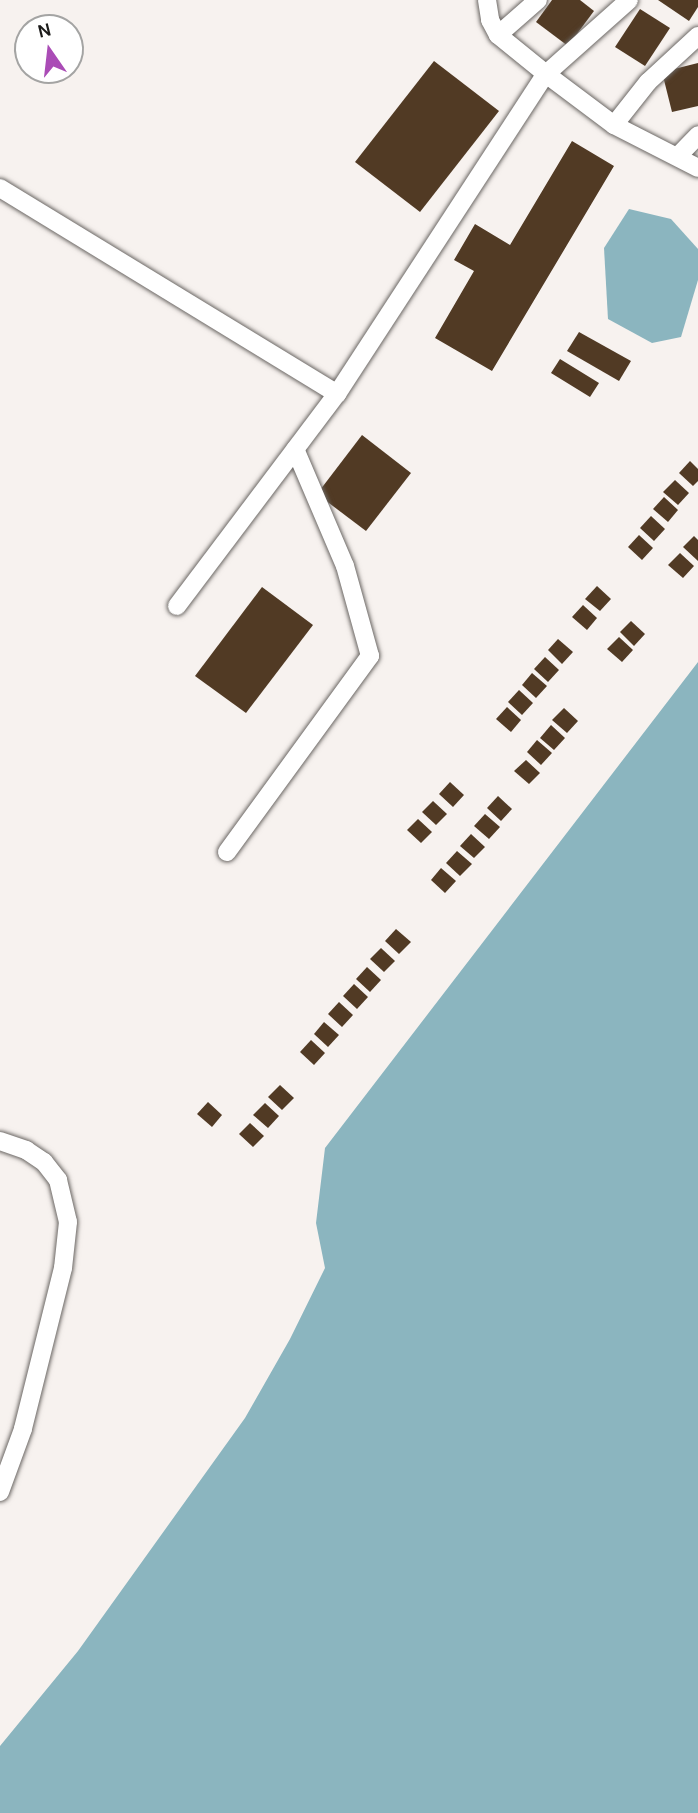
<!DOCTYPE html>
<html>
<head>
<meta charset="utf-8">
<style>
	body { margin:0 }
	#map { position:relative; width:698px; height:1813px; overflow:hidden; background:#f7f2ef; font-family:Karla,sans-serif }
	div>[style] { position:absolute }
	.water>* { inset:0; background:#8bb5bf }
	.building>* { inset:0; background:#513a24 }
	.roads { filter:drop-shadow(0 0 2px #6b6764) drop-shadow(0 0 2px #6b6764) }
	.service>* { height:18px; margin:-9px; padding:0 9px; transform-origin:9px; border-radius:9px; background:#fff }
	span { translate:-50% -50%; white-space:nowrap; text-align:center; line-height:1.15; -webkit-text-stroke:7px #fff; paint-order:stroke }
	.north { position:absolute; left:14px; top:14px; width:70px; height:70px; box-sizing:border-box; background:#fff; border:2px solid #a4a4a3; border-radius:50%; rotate:346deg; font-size:19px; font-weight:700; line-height:28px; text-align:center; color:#1c1b1a }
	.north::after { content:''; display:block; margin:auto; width:24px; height:32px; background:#aa4cb6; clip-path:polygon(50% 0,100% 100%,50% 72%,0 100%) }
</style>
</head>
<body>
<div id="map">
	<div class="water">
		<div style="clip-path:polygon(629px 209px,671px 219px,698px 249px,698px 280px,681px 337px,652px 343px,608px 319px,604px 248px)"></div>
		<div style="clip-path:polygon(698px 662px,698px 1813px,0 1813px,0 1746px,78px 1651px,245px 1418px,290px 1339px,325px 1268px,316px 1223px,325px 1148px)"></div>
	</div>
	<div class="building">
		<div style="clip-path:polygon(552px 0,580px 0,594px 11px,568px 46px,536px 22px)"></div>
		<div style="clip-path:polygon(658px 0,698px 0,698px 7px,689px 21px)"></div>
		<div style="clip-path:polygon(640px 9px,670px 28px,645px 66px,615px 47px)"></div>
		<div style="clip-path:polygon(434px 61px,499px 111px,420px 212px,355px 162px)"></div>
		<div style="clip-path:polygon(698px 63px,698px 106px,672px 112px,662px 72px)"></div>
		<div style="clip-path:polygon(572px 141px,614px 166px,492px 371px,435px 338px,474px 271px,454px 260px,475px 224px,510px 245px)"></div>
		<div style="clip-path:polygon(579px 332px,631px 361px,619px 381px,567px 351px)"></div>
		<div style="clip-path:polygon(560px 359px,599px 383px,590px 397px,551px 373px)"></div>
		<div style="clip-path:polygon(362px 435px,411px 473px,366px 531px,317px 494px)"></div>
		<div style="clip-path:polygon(690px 461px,698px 469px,698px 481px,693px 486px,679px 473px)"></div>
		<div style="clip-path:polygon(675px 480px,689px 493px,678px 505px,663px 492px)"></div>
		<div style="clip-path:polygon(664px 497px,678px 510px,668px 522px,653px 509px)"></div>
		<div style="clip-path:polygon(651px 516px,665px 529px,654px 541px,640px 528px)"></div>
		<div style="clip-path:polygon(639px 535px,653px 548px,642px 560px,628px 547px)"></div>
		<div style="clip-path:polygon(694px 536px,698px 540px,698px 561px,683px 547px)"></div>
		<div style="clip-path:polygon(680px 553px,694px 566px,683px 578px,668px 565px)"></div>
		<div style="clip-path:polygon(597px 586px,611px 599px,600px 611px,585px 599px)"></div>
		<div style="clip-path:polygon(262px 587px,313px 625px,246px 713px,195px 676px)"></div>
		<div style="clip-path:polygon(583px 605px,597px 618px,587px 630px,572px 617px)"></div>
		<div style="clip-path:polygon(631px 621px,645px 634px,634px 646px,620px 632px)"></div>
		<div style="clip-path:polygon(619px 637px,633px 650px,622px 662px,607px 649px)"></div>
		<div style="clip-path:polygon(558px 639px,573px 652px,562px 664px,548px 650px)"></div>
		<div style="clip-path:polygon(545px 657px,559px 670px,548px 682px,534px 669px)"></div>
		<div style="clip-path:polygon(532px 673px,547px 686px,536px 698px,522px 685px)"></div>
		<div style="clip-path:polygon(519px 690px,533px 703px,522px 715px,508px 702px)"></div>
		<div style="clip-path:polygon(507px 707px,521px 720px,511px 732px,496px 719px)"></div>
		<div style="clip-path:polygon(564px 708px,578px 721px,567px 733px,552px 720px)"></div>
		<div style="clip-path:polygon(551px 725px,565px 738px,554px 750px,540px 738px)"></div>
		<div style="clip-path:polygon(537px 740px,552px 753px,541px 765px,527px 752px)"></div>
		<div style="clip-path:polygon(526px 760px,540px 773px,529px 784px,514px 771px)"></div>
		<div style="clip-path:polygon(450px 782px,464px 795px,453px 807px,439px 794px)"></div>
		<div style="clip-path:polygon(498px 796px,512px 809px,501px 821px,487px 808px)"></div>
		<div style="clip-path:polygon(433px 801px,447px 814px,436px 825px,422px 812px)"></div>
		<div style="clip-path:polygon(485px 814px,500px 827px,489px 839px,474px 826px)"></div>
		<div style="clip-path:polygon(418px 819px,432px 832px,421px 843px,407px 830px)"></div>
		<div style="clip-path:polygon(471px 834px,485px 847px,474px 858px,460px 846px)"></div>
		<div style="clip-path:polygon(457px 851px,472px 864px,460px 876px,446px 863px)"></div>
		<div style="clip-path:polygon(441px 868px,456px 881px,445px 893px,431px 880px)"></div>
		<div style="clip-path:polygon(396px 929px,411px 942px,399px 954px,385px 941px)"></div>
		<div style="clip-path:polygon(381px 948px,395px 961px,384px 972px,370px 959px)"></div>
		<div style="clip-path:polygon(367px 967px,381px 980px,370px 992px,356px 979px)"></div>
		<div style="clip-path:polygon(354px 984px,368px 997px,357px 1009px,343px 996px)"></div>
		<div style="clip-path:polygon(339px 1002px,353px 1015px,342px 1027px,328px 1014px)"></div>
		<div style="clip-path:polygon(324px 1022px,339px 1035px,328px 1047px,314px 1034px)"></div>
		<div style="clip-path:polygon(311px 1040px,325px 1053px,314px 1065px,300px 1052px)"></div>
		<div style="clip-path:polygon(280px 1085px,294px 1098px,282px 1110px,268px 1097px)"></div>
		<div style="clip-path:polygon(208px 1102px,222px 1115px,212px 1127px,197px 1114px)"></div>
		<div style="clip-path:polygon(265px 1103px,279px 1116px,268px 1128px,253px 1115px)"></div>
		<div style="clip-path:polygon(250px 1123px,264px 1136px,253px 1147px,239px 1134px)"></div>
	</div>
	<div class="roads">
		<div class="service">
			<div style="left:487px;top:0;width:20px;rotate:81deg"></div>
			<div style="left:490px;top:20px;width:17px;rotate:62deg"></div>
			<div style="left:498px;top:35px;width:62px;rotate:39.1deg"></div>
			<div style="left:546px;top:74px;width:85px;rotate:36.9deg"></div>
			<div style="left:614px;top:125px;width:94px;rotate:27.1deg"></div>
			<div style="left:498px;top:35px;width:53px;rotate:-41.2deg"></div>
			<div style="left:614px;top:125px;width:55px;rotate:-51.7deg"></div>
			<div style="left:648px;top:82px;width:68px;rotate:-42.6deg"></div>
			<div style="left:678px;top:156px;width:29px;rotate:-46deg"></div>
			<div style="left:0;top:188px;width:395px;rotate:31.4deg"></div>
			<div style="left:337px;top:394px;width:382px;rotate:-56.9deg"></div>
			<div style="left:546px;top:74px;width:111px;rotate:-41.7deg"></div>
			<div style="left:177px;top:606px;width:266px;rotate:-53deg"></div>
			<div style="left:227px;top:852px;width:243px;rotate:-53.9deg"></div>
			<div style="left:370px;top:656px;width:93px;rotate:-105.5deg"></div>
			<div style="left:345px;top:566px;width:127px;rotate:-113.1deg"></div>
			<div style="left:0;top:1141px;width:28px;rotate:19deg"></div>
			<div style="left:26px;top:1150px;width:22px;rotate:34deg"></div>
			<div style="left:44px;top:1162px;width:23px;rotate:52deg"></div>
			<div style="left:58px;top:1180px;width:43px;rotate:76.6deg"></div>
			<div style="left:68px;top:1222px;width:46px;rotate:96.2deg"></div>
			<div style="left:63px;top:1268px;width:166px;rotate:104deg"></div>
			<div style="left:23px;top:1429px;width:67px;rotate:110.1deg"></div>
		</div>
	</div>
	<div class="north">N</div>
</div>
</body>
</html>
